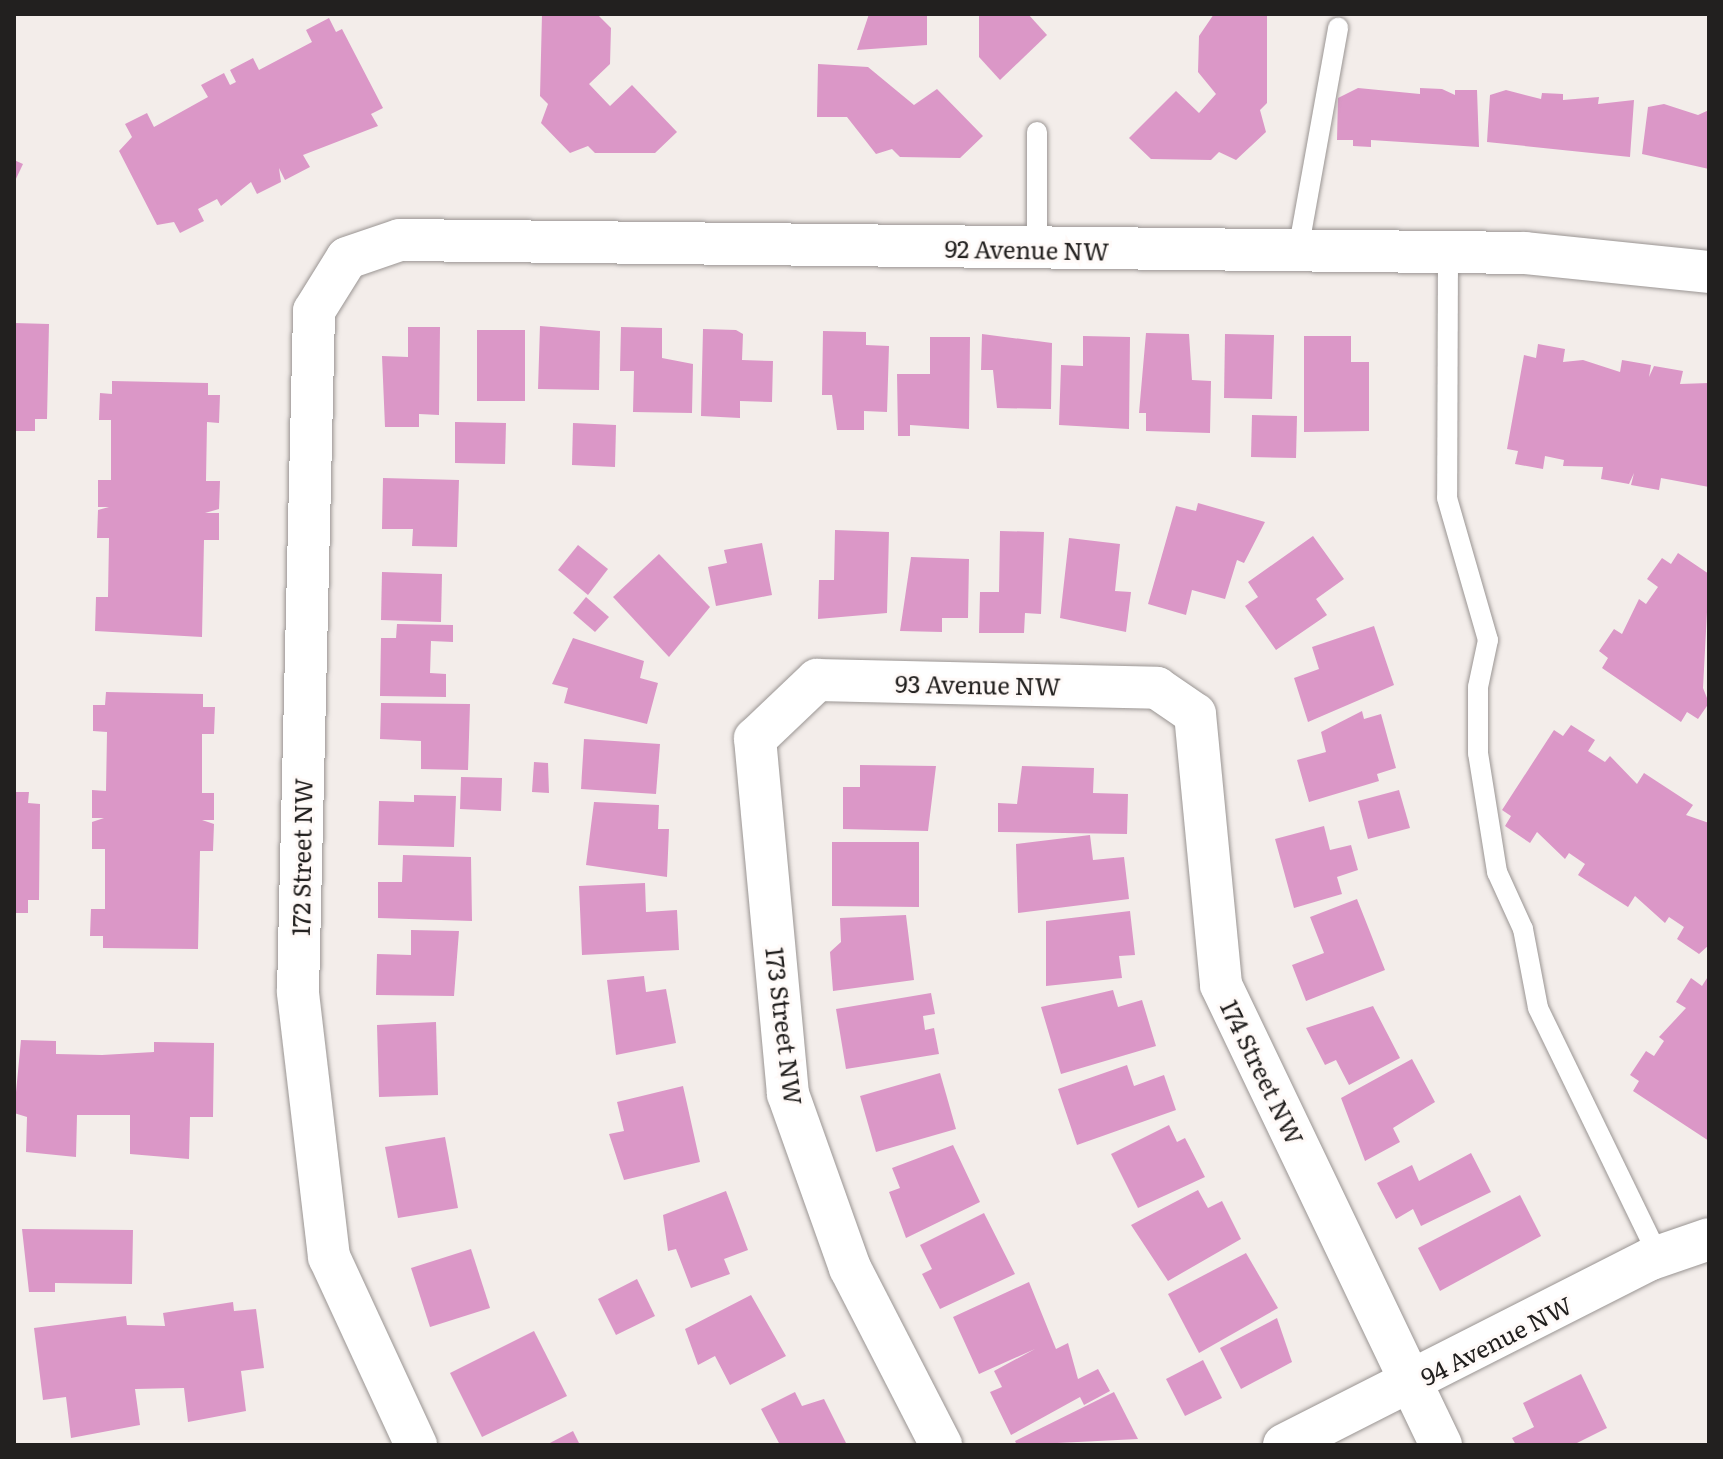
<!DOCTYPE html>
<html>
<head>
<meta charset="utf-8">
<style>
	body { margin:0 }
	#map { position:relative; width:1723px; height:1459px; overflow:hidden; background:#f3edea; font-family:Literata,serif }
	div>[style] { position:absolute }
	.building>* { inset:0; background:#db97c7 }
	.roads { filter:drop-shadow(0 0 2px #9a9593) drop-shadow(0 0 2px #9a9593) }
	.service>* { height:20px; margin:-10px; padding:0 10px; transform-origin:10px; border-radius:10px; background:#fff }
	.minor>* { height:42px; margin:-21px; padding:0 21px; transform-origin:21px; border-radius:21px; background:#fff }
	span { translate:-50% -50%; white-space:nowrap; text-align:center; line-height:1.15; -webkit-text-stroke:6px #fffaf8; paint-order:stroke }
	.street-label { font-size:24px; color:#22201f }
	.frame { position:absolute; inset:0; border:16px solid #22201f; pointer-events:none }
</style>
</head>
<body>
<div id="map">
	<div class="building">
		<div style="clip-path:polygon(542px 14px,597px 14px,611px 28px,610px 64px,589px 84px,610px 106px,632px 85px,677px 132px,655px 153px,595px 153px,588px 146px,570px 153px,541px 123px,548px 104px,540px 96px)"></div>
		<div style="clip-path:polygon(869px 14px,927px 14px,927px 45px,857px 50px)"></div>
		<div style="clip-path:polygon(979px 14px,1028px 14px,1047px 35px,1000px 80px,979px 57px)"></div>
		<div style="clip-path:polygon(1214px 14px,1267px 14px,1267px 103px,1260px 110px,1266px 132px,1236px 160px,1219px 152px,1211px 160px,1151px 159px,1129px 138px,1176px 91px,1199px 113px,1216px 94px,1198px 72px,1199px 36px)"></div>
		<div style="clip-path:polygon(329px 18px,336px 32px,342px 29px,383px 108px,371px 114px,378px 126px,303px 155px,310px 167px,285px 180px,279px 168px,281px 182px,257px 194px,251px 182px,221px 206px,217px 199px,198px 209px,204px 221px,180px 233px,174px 222px,157px 225px,119px 151px,132px 137px,125px 124px,147px 113px,154px 127px,208px 97px,201px 85px,224px 73px,230px 85px,236px 82px,230px 70px,253px 58px,259px 70px,312px 42px,306px 30px)"></div>
		<div style="clip-path:polygon(818px 64px,868px 67px,914px 105px,937px 89px,983px 136px,960px 158px,900px 157px,892px 149px,876px 154px,847px 117px,817px 117px)"></div>
		<div style="clip-path:polygon(1358px 88px,1420px 94px,1420px 88px,1442px 89px,1455px 95px,1455px 90px,1477px 90px,1479px 147px,1371px 140px,1371px 147px,1353px 146px,1353px 140px,1337px 140px,1338px 98px)"></div>
		<div style="clip-path:polygon(1506px 90px,1541px 99px,1542px 93px,1563px 94px,1563px 100px,1599px 97px,1598px 104px,1634px 100px,1630px 157px,1487px 142px,1490px 95px)"></div>
		<div style="clip-path:polygon(1664px 104px,1698px 115px,1709px 110px,1709px 169px,1642px 154px,1648px 107px)"></div>
		<div style="clip-path:polygon(14px 160px,23px 164px,14px 183px)"></div>
		<div style="clip-path:polygon(14px 323px,49px 324px,47px 419px,35px 419px,35px 431px,14px 431px)"></div>
		<div style="clip-path:polygon(540px 326px,600px 331px,599px 390px,538px 389px)"></div>
		<div style="clip-path:polygon(408px 327px,440px 327px,439px 415px,419px 414px,419px 427px,385px 427px,382px 356px,408px 357px)"></div>
		<div style="clip-path:polygon(621px 327px,662px 328px,662px 358px,693px 364px,692px 413px,633px 412px,634px 371px,620px 371px)"></div>
		<div style="clip-path:polygon(703px 329px,736px 330px,743px 334px,742px 360px,773px 361px,772px 402px,740px 401px,740px 418px,701px 416px)"></div>
		<div style="clip-path:polygon(477px 330px,525px 330px,525px 401px,477px 401px)"></div>
		<div style="clip-path:polygon(823px 331px,866px 332px,866px 345px,889px 346px,887px 412px,864px 411px,864px 430px,837px 430px,832px 395px,822px 395px)"></div>
		<div style="clip-path:polygon(1146px 333px,1189px 334px,1192px 380px,1211px 381px,1210px 433px,1146px 431px,1146px 413px,1139px 413px)"></div>
		<div style="clip-path:polygon(982px 334px,1052px 343px,1051px 409px,997px 408px,993px 370px,981px 370px)"></div>
		<div style="clip-path:polygon(1225px 334px,1274px 335px,1272px 399px,1224px 398px)"></div>
		<div style="clip-path:polygon(1083px 336px,1130px 337px,1129px 429px,1059px 425px,1061px 365px,1083px 366px)"></div>
		<div style="clip-path:polygon(1304px 336px,1351px 336px,1351px 362px,1369px 362px,1369px 431px,1304px 432px)"></div>
		<div style="clip-path:polygon(930px 337px,970px 337px,969px 429px,910px 425px,910px 436px,898px 436px,897px 374px,930px 374px)"></div>
		<div style="clip-path:polygon(1538px 344px,1565px 349px,1563px 362px,1583px 360px,1620px 372px,1622px 360px,1651px 365px,1649px 377px,1654px 366px,1683px 371px,1680px 384px,1709px 383px,1709px 487px,1661px 478px,1659px 490px,1631px 485px,1634px 473px,1629px 484px,1601px 479px,1603px 467px,1563px 466px,1564px 460px,1545px 456px,1543px 469px,1515px 464px,1518px 451px,1507px 449px,1524px 355px,1536px 358px)"></div>
		<div style="clip-path:polygon(112px 381px,208px 383px,208px 395px,220px 395px,219px 423px,207px 422px,206px 481px,220px 481px,219px 509px,205px 513px,219px 513px,219px 540px,204px 540px,202px 637px,95px 631px,96px 597px,108px 597px,109px 538px,97px 538px,98px 510px,109px 507px,98px 507px,98px 480px,111px 480px,111px 420px,99px 420px,100px 393px,112px 394px)"></div>
		<div style="clip-path:polygon(1252px 415px,1297px 416px,1296px 458px,1251px 457px)"></div>
		<div style="clip-path:polygon(455px 422px,506px 423px,505px 464px,455px 463px)"></div>
		<div style="clip-path:polygon(573px 423px,616px 425px,615px 467px,572px 465px)"></div>
		<div style="clip-path:polygon(383px 478px,459px 480px,457px 547px,412px 546px,413px 529px,382px 529px)"></div>
		<div style="clip-path:polygon(1198px 503px,1265px 522px,1244px 563px,1237px 560px,1225px 599px,1192px 590px,1186px 615px,1148px 604px,1176px 506px,1196px 511px)"></div>
		<div style="clip-path:polygon(835px 530px,889px 532px,887px 613px,818px 619px,819px 580px,834px 580px)"></div>
		<div style="clip-path:polygon(1000px 531px,1044px 532px,1041px 614px,1025px 613px,1024px 633px,979px 633px,980px 592px,999px 592px)"></div>
		<div style="clip-path:polygon(1313px 536px,1344px 579px,1316px 599px,1327px 615px,1276px 650px,1245px 606px,1258px 597px,1248px 582px)"></div>
		<div style="clip-path:polygon(1069px 538px,1120px 544px,1115px 591px,1131px 592px,1126px 632px,1060px 618px)"></div>
		<div style="clip-path:polygon(762px 543px,772px 595px,716px 606px,708px 567px,727px 563px,724px 550px)"></div>
		<div style="clip-path:polygon(578px 545px,608px 569px,588px 595px,558px 570px)"></div>
		<div style="clip-path:polygon(1678px 553px,1709px 574px,1703px 688px,1709px 703px,1698px 719px,1687px 712px,1681px 722px,1602px 668px,1608px 658px,1599px 651px,1614px 629px,1622px 634px,1639px 599px,1646px 604px,1658px 587px,1647px 579px,1662px 558px,1671px 564px)"></div>
		<div style="clip-path:polygon(659px 554px,710px 607px,669px 657px,613px 597px)"></div>
		<div style="clip-path:polygon(911px 557px,969px 559px,968px 618px,942px 618px,942px 632px,900px 631px)"></div>
		<div style="clip-path:polygon(382px 572px,442px 574px,441px 622px,381px 620px)"></div>
		<div style="clip-path:polygon(586px 597px,609px 617px,595px 632px,573px 613px)"></div>
		<div style="clip-path:polygon(397px 624px,453px 625px,453px 642px,431px 641px,430px 673px,446px 674px,446px 697px,380px 696px,381px 638px,396px 638px)"></div>
		<div style="clip-path:polygon(1374px 626px,1394px 685px,1308px 722px,1294px 678px,1319px 669px,1312px 647px)"></div>
		<div style="clip-path:polygon(573px 638px,644px 661px,640px 678px,658px 683px,647px 724px,564px 703px,568px 688px,552px 684px)"></div>
		<div style="clip-path:polygon(106px 692px,203px 694px,203px 707px,215px 707px,214px 734px,202px 734px,202px 793px,214px 793px,214px 820px,202px 820px,214px 824px,213px 851px,200px 851px,198px 949px,103px 948px,103px 936px,90px 936px,91px 909px,105px 909px,105px 849px,92px 849px,92px 822px,104px 818px,92px 818px,92px 790px,106px 791px,107px 732px,93px 731px,93px 705px,105px 705px)"></div>
		<div style="clip-path:polygon(381px 703px,470px 704px,468px 770px,421px 769px,421px 741px,380px 739px)"></div>
		<div style="clip-path:polygon(1362px 711px,1364px 719px,1381px 714px,1396px 768px,1377px 774px,1379px 781px,1309px 802px,1297px 760px,1326px 752px,1321px 732px)"></div>
		<div style="clip-path:polygon(1571px 725px,1595px 740px,1588px 751px,1605px 762px,1610px 756px,1637px 784px,1644px 773px,1693px 805px,1686px 815px,1709px 823px,1709px 945px,1699px 954px,1677px 939px,1684px 927px,1669px 917px,1665px 923px,1635px 896px,1628px 907px,1578px 875px,1585px 864px,1569px 853px,1565px 859px,1537px 832px,1530px 843px,1505px 826px,1511px 816px,1502px 810px,1554px 730px,1563px 736px)"></div>
		<div style="clip-path:polygon(584px 739px,660px 744px,656px 794px,581px 789px)"></div>
		<div style="clip-path:polygon(534px 762px,548px 763px,549px 793px,532px 792px)"></div>
		<div style="clip-path:polygon(860px 765px,936px 766px,928px 831px,843px 829px,843px 787px,860px 787px)"></div>
		<div style="clip-path:polygon(1022px 766px,1094px 768px,1093px 793px,1128px 794px,1127px 834px,998px 832px,998px 803px,1017px 804px)"></div>
		<div style="clip-path:polygon(461px 777px,502px 778px,501px 811px,460px 809px)"></div>
		<div style="clip-path:polygon(1399px 790px,1410px 828px,1368px 839px,1358px 801px)"></div>
		<div style="clip-path:polygon(14px 792px,29px 792px,28px 803px,40px 804px,39px 900px,28px 900px,28px 913px,14px 913px)"></div>
		<div style="clip-path:polygon(414px 795px,456px 796px,454px 847px,378px 845px,379px 801px,414px 802px)"></div>
		<div style="clip-path:polygon(594px 802px,659px 805px,658px 829px,669px 829px,667px 877px,586px 865px)"></div>
		<div style="clip-path:polygon(1324px 826px,1330px 850px,1351px 845px,1358px 870px,1337px 877px,1342px 894px,1294px 908px,1275px 839px)"></div>
		<div style="clip-path:polygon(1090px 835px,1093px 860px,1124px 857px,1129px 899px,1018px 913px,1016px 844px)"></div>
		<div style="clip-path:polygon(832px 842px,919px 842px,919px 907px,832px 906px)"></div>
		<div style="clip-path:polygon(403px 855px,471px 857px,472px 921px,378px 918px,378px 882px,402px 882px)"></div>
		<div style="clip-path:polygon(645px 883px,646px 912px,677px 910px,679px 950px,582px 955px,579px 886px)"></div>
		<div style="clip-path:polygon(1357px 899px,1385px 970px,1306px 1001px,1292px 965px,1324px 953px,1310px 917px)"></div>
		<div style="clip-path:polygon(1130px 911px,1135px 955px,1119px 956px,1122px 978px,1046px 986px,1046px 921px)"></div>
		<div style="clip-path:polygon(906px 915px,914px 980px,833px 991px,830px 952px,841px 942px,840px 918px)"></div>
		<div style="clip-path:polygon(411px 930px,459px 931px,454px 996px,376px 995px,377px 954px,411px 955px)"></div>
		<div style="clip-path:polygon(1709px 975px,1709px 1141px,1633px 1091px,1639px 1081px,1630px 1075px,1646px 1051px,1654px 1056px,1664px 1041px,1659px 1037px,1686px 1008px,1676px 1002px,1691px 978px,1702px 986px)"></div>
		<div style="clip-path:polygon(644px 976px,646px 992px,666px 989px,676px 1043px,616px 1055px,607px 980px)"></div>
		<div style="clip-path:polygon(1113px 990px,1118px 1007px,1142px 1000px,1156px 1046px,1061px 1074px,1041px 1007px)"></div>
		<div style="clip-path:polygon(931px 993px,935px 1014px,923px 1016px,925px 1030px,934px 1028px,939px 1054px,846px 1069px,836px 1009px)"></div>
		<div style="clip-path:polygon(1373px 1006px,1400px 1058px,1349px 1085px,1336px 1060px,1325px 1065px,1306px 1028px)"></div>
		<div style="clip-path:polygon(436px 1022px,438px 1095px,379px 1097px,377px 1025px)"></div>
		<div style="clip-path:polygon(21px 1040px,56px 1041px,56px 1054px,102px 1055px,154px 1052px,154px 1042px,214px 1043px,213px 1117px,190px 1117px,189px 1159px,130px 1154px,130px 1115px,77px 1115px,76px 1157px,26px 1152px,27px 1117px,14px 1113px)"></div>
		<div style="clip-path:polygon(1412px 1059px,1435px 1102px,1393px 1128px,1400px 1142px,1365px 1161px,1341px 1098px)"></div>
		<div style="clip-path:polygon(1127px 1065px,1134px 1086px,1164px 1075px,1176px 1110px,1077px 1145px,1058px 1089px)"></div>
		<div style="clip-path:polygon(940px 1073px,956px 1129px,876px 1152px,860px 1096px)"></div>
		<div style="clip-path:polygon(683px 1086px,700px 1162px,624px 1180px,609px 1134px,624px 1131px,617px 1102px)"></div>
		<div style="clip-path:polygon(1169px 1125px,1177px 1142px,1185px 1138px,1205px 1177px,1138px 1208px,1111px 1154px)"></div>
		<div style="clip-path:polygon(445px 1137px,458px 1208px,398px 1218px,385px 1147px)"></div>
		<div style="clip-path:polygon(953px 1145px,980px 1202px,906px 1238px,889px 1192px,900px 1188px,892px 1168px)"></div>
		<div style="clip-path:polygon(1471px 1153px,1491px 1192px,1421px 1226px,1413px 1209px,1396px 1219px,1377px 1183px,1412px 1165px,1419px 1181px)"></div>
		<div style="clip-path:polygon(1198px 1190px,1208px 1208px,1222px 1201px,1241px 1239px,1168px 1281px,1131px 1225px)"></div>
		<div style="clip-path:polygon(726px 1191px,748px 1250px,724px 1259px,730px 1274px,691px 1288px,676px 1249px,668px 1251px,663px 1215px)"></div>
		<div style="clip-path:polygon(1520px 1195px,1541px 1236px,1440px 1291px,1418px 1248px)"></div>
		<div style="clip-path:polygon(984px 1213px,1015px 1274px,940px 1309px,922px 1274px,932px 1269px,920px 1245px)"></div>
		<div style="clip-path:polygon(22px 1229px,133px 1230px,132px 1284px,55px 1283px,55px 1292px,29px 1292px)"></div>
		<div style="clip-path:polygon(471px 1249px,490px 1308px,430px 1327px,411px 1268px)"></div>
		<div style="clip-path:polygon(1246px 1253px,1278px 1308px,1199px 1353px,1168px 1294px)"></div>
		<div style="clip-path:polygon(637px 1279px,655px 1316px,616px 1335px,598px 1299px)"></div>
		<div style="clip-path:polygon(1029px 1282px,1056px 1349px,1068px 1343px,1078px 1379px,1098px 1369px,1110px 1391px,1084px 1405px,1080px 1397px,1011px 1435px,990px 1392px,1002px 1387px,994px 1371px,1035px 1349px,979px 1374px,953px 1317px)"></div>
		<div style="clip-path:polygon(751px 1295px,786px 1356px,730px 1385px,715px 1356px,698px 1365px,685px 1329px)"></div>
		<div style="clip-path:polygon(233px 1302px,234px 1311px,256px 1309px,264px 1368px,241px 1371px,246px 1411px,188px 1422px,184px 1388px,135px 1389px,140px 1425px,71px 1438px,66px 1397px,43px 1400px,34px 1328px,126px 1316px,127px 1325px,165px 1326px,163px 1313px)"></div>
		<div style="clip-path:polygon(1277px 1318px,1292px 1362px,1241px 1389px,1220px 1348px)"></div>
		<div style="clip-path:polygon(534px 1331px,567px 1396px,482px 1437px,450px 1373px)"></div>
		<div style="clip-path:polygon(1203px 1360px,1222px 1398px,1185px 1416px,1166px 1379px)"></div>
		<div style="clip-path:polygon(1581px 1374px,1607px 1428px,1573px 1445px,1516px 1445px,1512px 1438px,1534px 1427px,1523px 1403px)"></div>
		<div style="clip-path:polygon(795px 1392px,802px 1406px,824px 1399px,847px 1445px,780px 1445px,761px 1409px)"></div>
		<div style="clip-path:polygon(1114px 1392px,1138px 1439px,1017px 1445px,1015px 1441px)"></div>
		<div style="clip-path:polygon(573px 1431px,580px 1445px,546px 1445px)"></div>
	</div>
	<div class="roads">
		<div class="service">
			<div style="left:1037px;top:249px;width:117px;rotate:-90deg"></div>
			<div style="left:1298px;top:251px;width:227px;rotate:-79.8deg"></div>
			<div style="left:1448px;top:252px;width:246px;rotate:90.2deg"></div>
			<div style="left:1447px;top:498px;width:148px;rotate:73.9deg"></div>
			<div style="left:1488px;top:640px;width:48px;rotate:102deg"></div>
			<div style="left:1478px;top:687px;width:66px;rotate:90deg"></div>
			<div style="left:1478px;top:753px;width:121px;rotate:80.9deg"></div>
			<div style="left:1497px;top:872px;width:63px;rotate:65.5deg"></div>
			<div style="left:1523px;top:929px;width:80px;rotate:79.2deg"></div>
			<div style="left:1538px;top:1008px;width:277px;rotate:64.1deg"></div>
		</div>
		<div class="minor">
			<div style="left:416px;top:1445px;width:207px;rotate:-114.8deg"></div>
			<div style="left:329px;top:1257px;width:267px;rotate:-96.7deg"></div>
			<div style="left:298px;top:992px;width:681px;rotate:-88.65deg"></div>
			<div style="left:314px;top:311px;width:62px;rotate:-58.1deg"></div>
			<div style="left:347px;top:258px;width:56px;rotate:-18.8deg"></div>
			<div style="left:400px;top:240px;width:1125px;rotate:0.66deg"></div>
			<div style="left:1525px;top:253px;width:185px;rotate:5.9deg"></div>
			<div style="left:941px;top:1445px;width:199px;rotate:-117.2deg"></div>
			<div style="left:850px;top:1268px;width:185px;rotate:-109.6deg"></div>
			<div style="left:788px;top:1094px;width:357px;rotate:-95.3deg"></div>
			<div style="left:755px;top:739px;width:86px;rotate:-43.6deg"></div>
			<div style="left:817px;top:680px;width:340px;rotate:1.3deg"></div>
			<div style="left:1157px;top:688px;width:46px;rotate:34.4deg"></div>
			<div style="left:1195px;top:714px;width:272px;rotate:84.5deg"></div>
			<div style="left:1221px;top:985px;width:510px;rotate:64.44deg"></div>
			<div style="left:1284px;top:1445px;width:411px;rotate:-26.9deg"></div>
			<div style="left:1651px;top:1259px;width:61px;rotate:-19deg"></div>
		</div>
	</div>
	<div class="street-label">
		<span style="left:1027px;top:249px;rotate:1deg">92 Avenue NW</span>
		<span style="left:978px;top:684px;rotate:1deg">93 Avenue NW</span>
		<span style="left:301px;top:857px;rotate:-89deg">172 Street NW</span>
		<span style="left:785px;top:1026px;rotate:83deg">173 Street NW</span>
		<span style="left:1263px;top:1072px;rotate:64deg">174 Street NW</span>
		<span style="left:1496px;top:1340px;rotate:-27deg">94 Avenue NW</span>
	</div>
	<div class="frame"></div>
</div>
</body>
</html>
